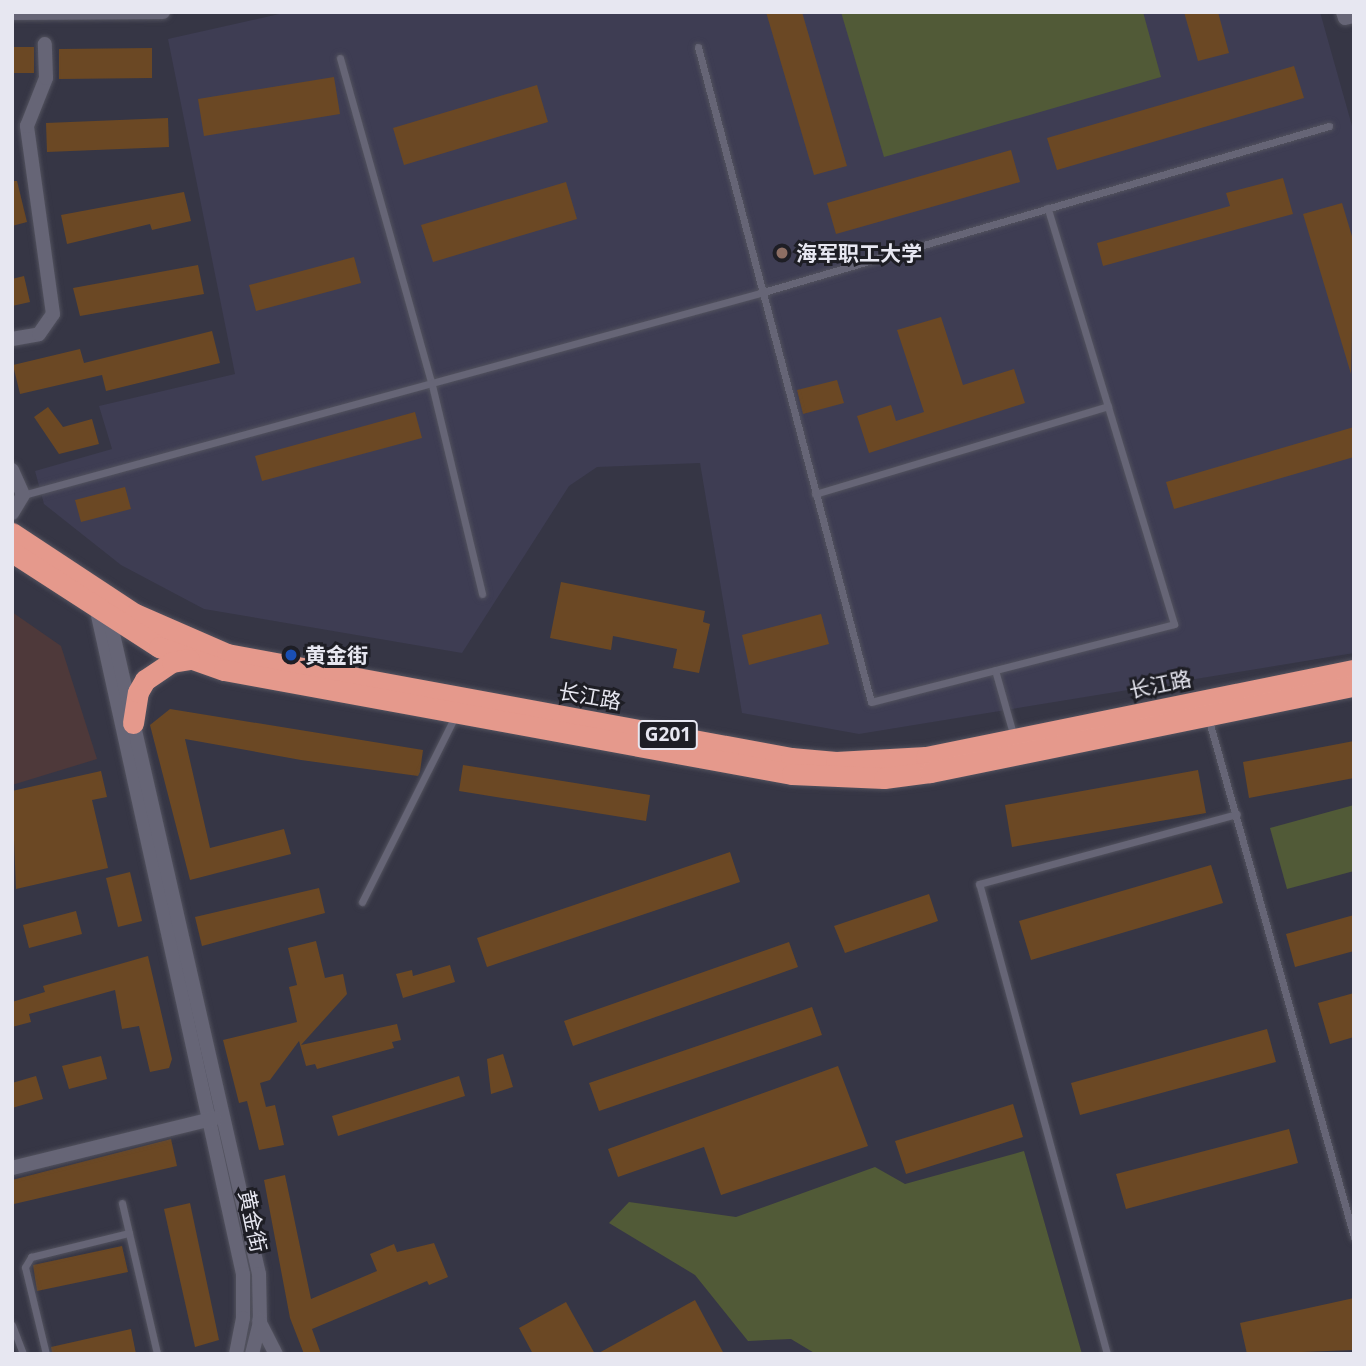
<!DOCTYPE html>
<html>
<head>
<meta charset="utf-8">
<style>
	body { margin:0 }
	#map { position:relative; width:1366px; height:1366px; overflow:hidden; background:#363645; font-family:"Noto Sans","Noto Sans SC",sans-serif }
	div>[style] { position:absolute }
	.industrial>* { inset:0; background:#4e393a }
	.built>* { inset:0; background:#3e3d53 }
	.green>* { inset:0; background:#515a37 }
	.building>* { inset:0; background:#6b4824 }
	.roads { filter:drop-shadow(0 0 2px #52525e) drop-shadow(0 0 2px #52525e) }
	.lane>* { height:7px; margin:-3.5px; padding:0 3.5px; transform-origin:3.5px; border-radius:3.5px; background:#666576 }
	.street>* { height:14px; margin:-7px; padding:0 7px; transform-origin:7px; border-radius:7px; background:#666576 }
	.highway>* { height:21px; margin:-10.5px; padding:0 10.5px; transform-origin:10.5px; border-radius:10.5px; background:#e5998c }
	.dots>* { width:19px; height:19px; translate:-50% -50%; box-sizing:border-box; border:4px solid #1e1e25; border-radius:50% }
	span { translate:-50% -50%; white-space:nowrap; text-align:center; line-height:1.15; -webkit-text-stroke:6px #1e1e25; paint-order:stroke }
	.shield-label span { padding:2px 5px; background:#1e1e25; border:2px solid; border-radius:5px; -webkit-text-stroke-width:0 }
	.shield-label { font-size:19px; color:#e7e7f1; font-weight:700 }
	.poi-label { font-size:21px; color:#e7e7f1; font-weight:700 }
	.left { translate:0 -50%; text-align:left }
	.street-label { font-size:21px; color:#e7e7f1 }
	.frame { position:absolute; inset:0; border:14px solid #e7e7f1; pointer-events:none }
</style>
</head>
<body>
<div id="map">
	<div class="industrial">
		<div style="clip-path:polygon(12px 612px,61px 646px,97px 759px,12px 785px)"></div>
	</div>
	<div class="built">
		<div style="clip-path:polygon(288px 12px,1320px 12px,1354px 133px,1354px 653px,859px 734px,742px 713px,700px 463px,597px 467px,569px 486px,462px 653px,204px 609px,121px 565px,44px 504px,35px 471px,112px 449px,99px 406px,235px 374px,168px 39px)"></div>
	</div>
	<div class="green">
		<div style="clip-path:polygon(841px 12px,1143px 12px,1161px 77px,884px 157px)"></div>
		<div style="clip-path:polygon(1354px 805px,1354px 871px,1287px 889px,1270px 828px)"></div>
		<div style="clip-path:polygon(1024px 1151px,1082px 1354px,816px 1354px,791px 1339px,748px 1341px,695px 1275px,609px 1223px,629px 1202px,736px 1217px,875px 1167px,905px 1184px)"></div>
	</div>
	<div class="building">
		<div style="clip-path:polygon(766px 12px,802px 12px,847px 166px,814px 175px)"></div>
		<div style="clip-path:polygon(1184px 12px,1218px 12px,1229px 53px,1198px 61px)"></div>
		<div style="clip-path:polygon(12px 47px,34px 47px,34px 73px,12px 73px)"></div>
		<div style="clip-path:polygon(152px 48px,152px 78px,59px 79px,59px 49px)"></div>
		<div style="clip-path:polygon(1294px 66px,1304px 98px,1057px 170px,1047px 138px)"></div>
		<div style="clip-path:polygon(334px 77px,340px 114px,204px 136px,198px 99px)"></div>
		<div style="clip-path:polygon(537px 85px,548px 122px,404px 165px,393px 128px)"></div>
		<div style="clip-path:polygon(168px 118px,169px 147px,47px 152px,46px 123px)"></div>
		<div style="clip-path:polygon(1011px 150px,1020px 182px,836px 234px,827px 203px)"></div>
		<div style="clip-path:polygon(1283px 178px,1293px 214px,1103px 266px,1097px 243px,1230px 206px,1226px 193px)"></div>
		<div style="clip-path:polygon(12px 181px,17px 181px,27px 222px,12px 226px)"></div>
		<div style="clip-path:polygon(566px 182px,577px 219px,433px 262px,421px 225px)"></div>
		<div style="clip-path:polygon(184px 192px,191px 221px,152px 230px,150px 224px,67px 244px,61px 215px)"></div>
		<div style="clip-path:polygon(1342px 203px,1354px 243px,1351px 374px,1303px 214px)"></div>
		<div style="clip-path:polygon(354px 257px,361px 283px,256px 311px,249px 285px)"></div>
		<div style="clip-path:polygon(198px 265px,204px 294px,80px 316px,73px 288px)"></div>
		<div style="clip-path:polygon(24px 276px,30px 302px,12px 306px,12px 279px)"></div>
		<div style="clip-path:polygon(941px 317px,963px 385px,1014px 369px,1025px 403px,869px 453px,857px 416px,891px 405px,896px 421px,924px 412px,897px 330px)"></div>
		<div style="clip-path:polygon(212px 331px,220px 363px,106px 391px,102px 375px,20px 394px,13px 365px,80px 349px,84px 363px)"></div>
		<div style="clip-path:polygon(837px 380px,844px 403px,803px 414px,797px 390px)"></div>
		<div style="clip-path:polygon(48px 407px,63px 427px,92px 419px,99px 444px,59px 454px,34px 417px)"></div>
		<div style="clip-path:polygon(415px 412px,422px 438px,262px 481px,255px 456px)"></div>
		<div style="clip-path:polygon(1354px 427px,1354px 457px,1174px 509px,1166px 482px)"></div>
		<div style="clip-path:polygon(125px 487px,131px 509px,81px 522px,75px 500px)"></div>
		<div style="clip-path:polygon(561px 582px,705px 611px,703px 622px,710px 624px,699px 673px,673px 668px,677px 649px,613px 636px,611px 650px,550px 638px)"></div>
		<div style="clip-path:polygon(821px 614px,829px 644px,749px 665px,742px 635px)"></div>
		<div style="clip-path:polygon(170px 709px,423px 750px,420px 772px,418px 776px,301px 760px,185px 739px,210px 848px,284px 829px,291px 854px,190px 880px,150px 725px)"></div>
		<div style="clip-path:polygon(1354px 741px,1354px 778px,1249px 798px,1243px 762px)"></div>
		<div style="clip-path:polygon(463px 765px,650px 795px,646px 821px,459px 791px)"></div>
		<div style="clip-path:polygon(1198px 770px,1206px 813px,1012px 847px,1005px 805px)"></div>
		<div style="clip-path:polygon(101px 771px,107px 797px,92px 800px,108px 868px,16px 889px,12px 791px)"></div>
		<div style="clip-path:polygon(730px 852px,740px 882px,487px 967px,477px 938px)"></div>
		<div style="clip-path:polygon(1211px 865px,1223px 903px,1031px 960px,1019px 921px)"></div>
		<div style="clip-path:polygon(130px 872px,142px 921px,118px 927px,106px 878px)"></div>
		<div style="clip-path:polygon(319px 888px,325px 913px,202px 946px,195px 917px)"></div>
		<div style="clip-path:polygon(929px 894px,938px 921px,845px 953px,834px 926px)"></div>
		<div style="clip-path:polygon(76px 911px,82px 934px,29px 948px,23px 925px)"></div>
		<div style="clip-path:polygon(1354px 915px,1354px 951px,1295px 967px,1286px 934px)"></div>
		<div style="clip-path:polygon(316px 941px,325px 978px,343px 974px,347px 994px,301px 1045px,397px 1024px,401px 1040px,392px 1042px,394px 1048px,317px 1069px,315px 1064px,306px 1066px,299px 1041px,270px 1080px,260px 1083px,266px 1107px,275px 1105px,284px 1145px,259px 1150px,247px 1101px,239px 1103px,223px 1040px,297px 1022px,289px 987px,297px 985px,288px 948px)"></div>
		<div style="clip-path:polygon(789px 942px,798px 967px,573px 1046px,564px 1021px)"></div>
		<div style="clip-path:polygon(148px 956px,172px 1059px,169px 1068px,150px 1072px,139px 1026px,122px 1029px,115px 990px,29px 1014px,31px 1022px,12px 1027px,12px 1002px,45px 992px,43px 986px)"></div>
		<div style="clip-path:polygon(450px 965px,455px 982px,403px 998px,396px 974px,412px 970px,413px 976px)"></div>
		<div style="clip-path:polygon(1354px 993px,1354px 1037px,1330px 1044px,1318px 1003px)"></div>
		<div style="clip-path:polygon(812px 1007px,822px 1035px,599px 1111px,589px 1083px)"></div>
		<div style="clip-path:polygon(1267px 1029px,1276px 1062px,1080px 1115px,1071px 1083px)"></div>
		<div style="clip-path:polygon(503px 1054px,513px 1087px,491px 1094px,487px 1059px)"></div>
		<div style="clip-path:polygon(101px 1056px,107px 1079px,69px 1089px,62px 1066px)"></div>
		<div style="clip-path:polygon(838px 1066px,868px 1146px,721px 1195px,704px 1147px,618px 1177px,608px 1149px)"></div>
		<div style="clip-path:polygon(36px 1076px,43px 1099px,12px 1108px,12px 1083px)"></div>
		<div style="clip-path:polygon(459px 1076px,465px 1096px,338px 1136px,332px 1116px)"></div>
		<div style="clip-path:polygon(1013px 1104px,1023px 1137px,906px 1174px,895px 1141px)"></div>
		<div style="clip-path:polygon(1289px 1129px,1298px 1163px,1126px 1209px,1116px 1174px)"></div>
		<div style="clip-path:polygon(171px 1139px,177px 1166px,14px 1204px,12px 1180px)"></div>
		<div style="clip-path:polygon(285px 1175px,311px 1299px,377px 1271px,370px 1254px,394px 1244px,397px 1252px,434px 1243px,448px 1277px,429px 1285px,427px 1281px,312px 1329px,321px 1354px,304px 1354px,290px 1318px,264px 1180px)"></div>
		<div style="clip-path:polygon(190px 1203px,219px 1340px,195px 1347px,164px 1209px)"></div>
		<div style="clip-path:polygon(122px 1246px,128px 1272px,37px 1291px,33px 1265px)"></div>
		<div style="clip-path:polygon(1354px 1298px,1354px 1350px,1247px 1354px,1240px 1323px)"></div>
		<div style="clip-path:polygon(695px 1300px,724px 1354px,597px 1354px)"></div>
		<div style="clip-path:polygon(566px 1302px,595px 1354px,533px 1354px,519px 1328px)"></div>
		<div style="clip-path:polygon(131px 1329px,136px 1354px,52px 1354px,51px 1347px)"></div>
	</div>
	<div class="roads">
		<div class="lane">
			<div style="left:698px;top:47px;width:677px;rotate:75.2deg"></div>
			<div style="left:871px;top:702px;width:313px;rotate:-14.4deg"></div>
			<div style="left:1174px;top:624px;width:435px;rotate:-106.9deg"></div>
			<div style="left:340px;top:58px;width:336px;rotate:74.3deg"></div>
			<div style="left:431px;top:381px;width:219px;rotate:76.5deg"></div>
			<div style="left:815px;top:494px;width:306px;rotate:-16.7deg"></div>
			<div style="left:23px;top:495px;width:764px;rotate:-15.33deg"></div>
			<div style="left:760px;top:293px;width:593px;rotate:-16.36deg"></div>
			<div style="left:995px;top:670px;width:70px;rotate:74.2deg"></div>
			<div style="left:1208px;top:717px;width:540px;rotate:74.32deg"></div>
			<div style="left:362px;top:902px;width:208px;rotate:-63.4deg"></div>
			<div style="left:122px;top:1203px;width:155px;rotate:76.9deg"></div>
			<div style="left:12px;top:1325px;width:31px;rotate:69deg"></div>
			<div style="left:46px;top:1354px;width:89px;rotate:-103.6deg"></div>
			<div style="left:25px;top:1267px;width:12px;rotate:-59deg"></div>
			<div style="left:31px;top:1257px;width:101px;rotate:-13.8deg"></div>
			<div style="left:1107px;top:1354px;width:487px;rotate:-105.2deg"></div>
			<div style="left:979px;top:884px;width:267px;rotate:-15.2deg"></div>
		</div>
		<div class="street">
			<div style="left:1343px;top:12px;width:6px;rotate:72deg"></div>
			<div style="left:1345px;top:18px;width:9px;rotate:-13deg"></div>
			<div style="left:12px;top:13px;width:151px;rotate:-0.4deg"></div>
			<div style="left:12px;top:339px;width:27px;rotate:-10deg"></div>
			<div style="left:39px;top:334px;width:24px;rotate:-55deg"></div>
			<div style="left:53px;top:314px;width:190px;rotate:-97.9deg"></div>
			<div style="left:27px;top:126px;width:52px;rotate:-68.4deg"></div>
			<div style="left:46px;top:78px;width:34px;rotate:-92deg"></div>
			<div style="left:12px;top:470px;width:27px;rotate:66deg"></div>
			<div style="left:23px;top:495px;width:21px;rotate:121deg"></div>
			<div style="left:95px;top:602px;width:688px;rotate:77.58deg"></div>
			<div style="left:243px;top:1274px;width:44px;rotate:90deg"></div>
			<div style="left:243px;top:1318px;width:37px;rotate:101deg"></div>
			<div style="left:108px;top:612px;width:679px;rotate:77.15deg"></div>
			<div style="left:259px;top:1274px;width:48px;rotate:88.8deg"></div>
			<div style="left:260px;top:1322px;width:33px;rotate:104deg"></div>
			<div style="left:12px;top:1168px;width:209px;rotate:-13.8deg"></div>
			<div style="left:259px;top:1321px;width:37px;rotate:63deg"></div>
		</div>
		<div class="highway">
			<div style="left:12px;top:533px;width:147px;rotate:33.4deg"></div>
			<div style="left:135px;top:614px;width:100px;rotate:23.5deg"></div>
			<div style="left:227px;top:654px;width:574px;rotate:10.45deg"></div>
			<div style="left:791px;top:758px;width:45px;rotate:5.1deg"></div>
			<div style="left:836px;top:762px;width:90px;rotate:-3.2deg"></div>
			<div style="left:926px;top:757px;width:437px;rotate:-11.5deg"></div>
			<div style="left:12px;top:552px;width:175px;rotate:32.9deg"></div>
			<div style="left:159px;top:647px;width:69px;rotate:19.5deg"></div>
			<div style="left:224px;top:670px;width:577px;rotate:10.38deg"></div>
			<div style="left:792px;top:774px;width:92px;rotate:2.5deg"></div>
			<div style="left:884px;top:778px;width:46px;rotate:-7.4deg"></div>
			<div style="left:930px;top:772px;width:433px;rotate:-11.5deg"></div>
			<div style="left:133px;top:723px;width:31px;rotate:-81deg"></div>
			<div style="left:138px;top:692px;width:14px;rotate:-60deg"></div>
			<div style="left:145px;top:680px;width:32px;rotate:-34deg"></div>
			<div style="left:172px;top:662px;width:17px;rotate:-10deg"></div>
		</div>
	</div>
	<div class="dots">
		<div style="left:782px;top:253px;background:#8d6e63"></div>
		<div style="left:291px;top:655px;background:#1a4fb4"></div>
	</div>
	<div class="shield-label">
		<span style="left:668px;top:735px">G201</span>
	</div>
	<div class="poi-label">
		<span class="left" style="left:796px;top:253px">海军职工大学</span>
		<span class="left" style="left:305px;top:655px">黄金街</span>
	</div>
	<div class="street-label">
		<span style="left:1160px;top:684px;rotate:-12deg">长江路</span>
		<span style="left:590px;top:696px;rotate:10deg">长江路</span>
		<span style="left:253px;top:1221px;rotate:78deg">黄金街</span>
	</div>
	<div class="frame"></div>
</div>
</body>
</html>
